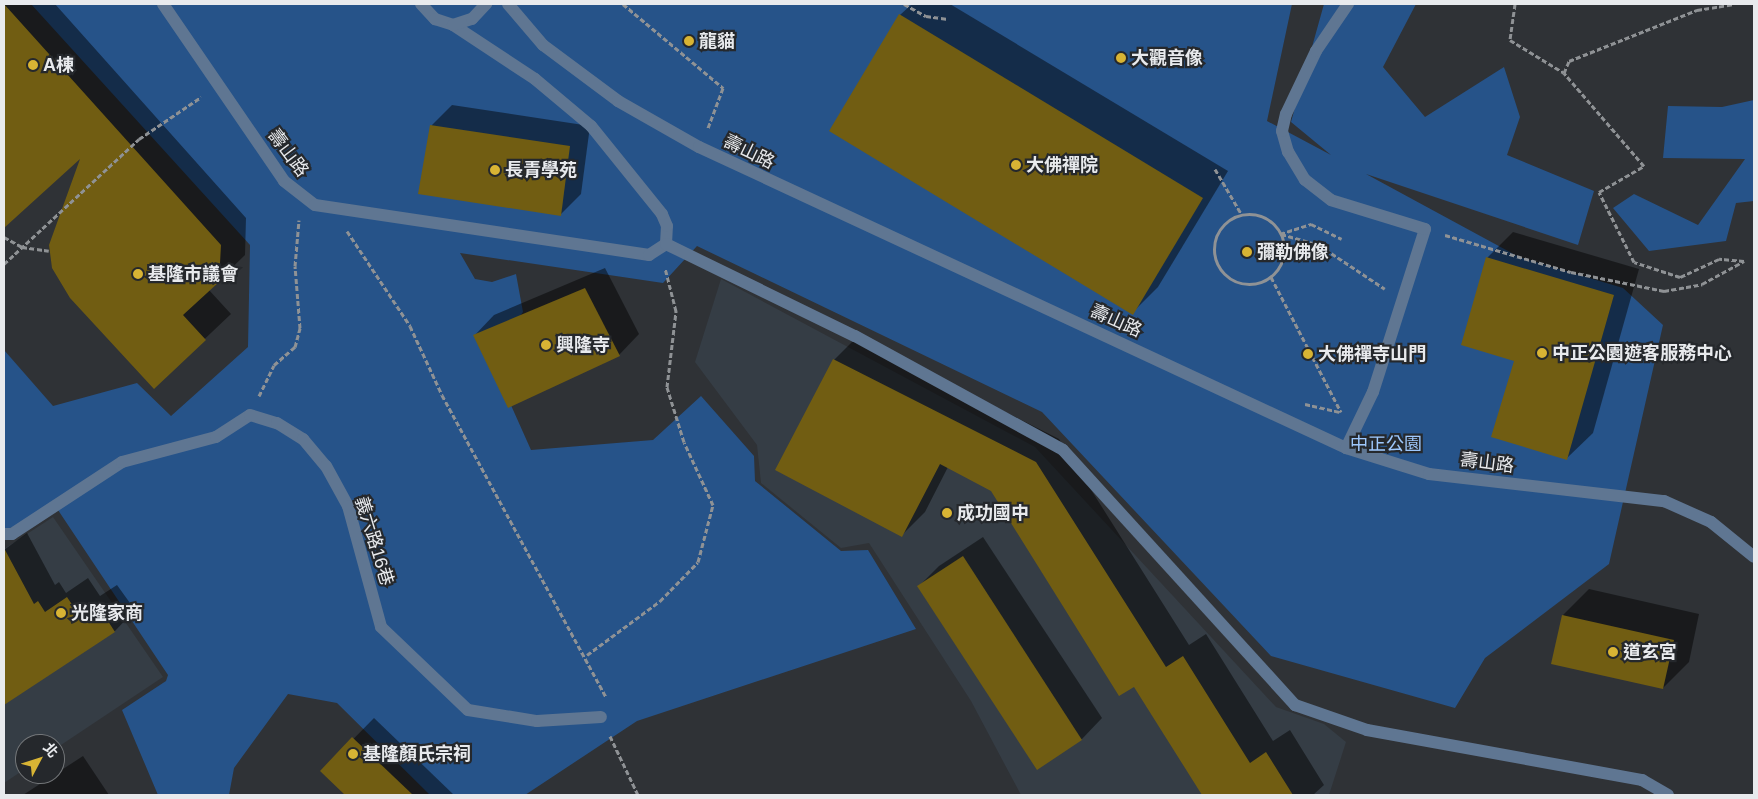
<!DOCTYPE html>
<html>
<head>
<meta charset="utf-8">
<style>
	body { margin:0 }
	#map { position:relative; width:1758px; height:799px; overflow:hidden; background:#2f3236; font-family:Helvetica,"Noto Sans TC",sans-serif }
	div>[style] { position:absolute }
	.built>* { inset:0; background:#353d45 }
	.green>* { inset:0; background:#265389 }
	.shadow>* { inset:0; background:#0007 }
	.building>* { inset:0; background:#715d12 }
	.path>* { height:3px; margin-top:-1.5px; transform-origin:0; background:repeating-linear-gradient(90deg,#8f9295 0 5px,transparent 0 7.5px) }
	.path>.ring { margin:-1.5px; padding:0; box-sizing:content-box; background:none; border:3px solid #8f9295; border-radius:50% }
	.minor>* { height:12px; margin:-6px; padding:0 6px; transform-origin:6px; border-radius:6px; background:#5f7692 }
	.dots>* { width:14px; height:14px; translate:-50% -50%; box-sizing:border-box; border:2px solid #25282c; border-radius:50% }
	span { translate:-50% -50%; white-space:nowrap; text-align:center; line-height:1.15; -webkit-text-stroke:4.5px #25282c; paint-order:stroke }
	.poi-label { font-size:18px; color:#e8eaed; font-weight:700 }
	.left { translate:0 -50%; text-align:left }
	.street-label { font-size:18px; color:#e8eaed }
	.park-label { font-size:18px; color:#9ec8fd }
	.frame { position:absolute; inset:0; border:5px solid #e8eaed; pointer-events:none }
	.north { position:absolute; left:15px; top:734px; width:50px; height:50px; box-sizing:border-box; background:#25282c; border:1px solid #737679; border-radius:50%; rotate:50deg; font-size:14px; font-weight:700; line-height:20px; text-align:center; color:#e8eaed }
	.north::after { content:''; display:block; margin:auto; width:18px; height:22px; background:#d8b434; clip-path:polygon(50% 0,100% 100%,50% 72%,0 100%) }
</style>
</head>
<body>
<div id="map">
	<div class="built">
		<div style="clip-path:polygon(721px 279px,1035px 447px,1276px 707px,1324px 724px,1346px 742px,1329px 795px,1021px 795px,971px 701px,869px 543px,841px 548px,761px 483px,757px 445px,695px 362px)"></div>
		<div style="clip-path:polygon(53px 517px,163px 677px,55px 749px,55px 744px,25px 744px,25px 769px,4px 783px,4px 549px)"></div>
	</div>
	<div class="green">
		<div style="clip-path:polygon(31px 4px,1292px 4px,1267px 121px,1331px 155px,1291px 122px,1324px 4px,1416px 4px,1383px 67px,1425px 117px,1504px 67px,1520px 117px,1507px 155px,1594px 191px,1578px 245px,1366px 174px,1519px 257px,1623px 288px,1663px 325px,1609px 564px,1485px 658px,1455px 708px,1271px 656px,1042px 412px,697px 246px,663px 283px,460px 253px,475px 279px,492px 282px,516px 274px,523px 312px,489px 356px,531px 450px,653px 440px,701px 396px,754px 456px,755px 481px,841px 551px,868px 550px,916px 629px,637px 721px,525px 795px,430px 795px,337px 703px,288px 694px,234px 768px,229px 795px,158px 795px,122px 710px,166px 681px,168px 675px,56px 507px,4px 531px,4px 350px,53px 406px,137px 383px,171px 416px,248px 347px,250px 245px)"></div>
		<div style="clip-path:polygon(1754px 100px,1754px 201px,1736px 203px,1726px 241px,1649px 251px,1613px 208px,1634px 194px,1698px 225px,1745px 159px,1663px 158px,1668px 106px,1722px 107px)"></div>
	</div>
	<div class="shadow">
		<div style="clip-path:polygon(4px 4px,55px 4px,246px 218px,245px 255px,209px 290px,231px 314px,154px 387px,83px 155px,4px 226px)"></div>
		<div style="clip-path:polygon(912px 4px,950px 4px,1228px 171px,1158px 287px,1132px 313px,900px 15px)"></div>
		<div style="clip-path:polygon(452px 105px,590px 126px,581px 194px,561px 214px,419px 192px,432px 125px)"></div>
		<div style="clip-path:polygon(1513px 232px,1639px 269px,1593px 433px,1567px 458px,1487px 258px)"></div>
		<div style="clip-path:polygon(605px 268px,639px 334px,619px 355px,474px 336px,494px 315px)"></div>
		<div style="clip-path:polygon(857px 337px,1059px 439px,1189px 645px,1206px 634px,1273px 741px,1290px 730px,1324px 785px,1313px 795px,1203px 795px,1134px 685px,992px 490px,948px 467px,925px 512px,902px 535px,834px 360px)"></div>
		<div style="clip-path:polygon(27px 533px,55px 585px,59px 582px,66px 593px,88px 578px,100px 596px,117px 585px,135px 610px,115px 631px,4px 704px,4px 550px)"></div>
		<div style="clip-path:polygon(983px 537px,1102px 718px,1082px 739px,1037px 768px,919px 586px,939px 566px)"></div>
		<div style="clip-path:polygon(1589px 589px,1699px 614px,1689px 662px,1663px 688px,1563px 615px)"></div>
		<div style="clip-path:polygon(374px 718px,454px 795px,347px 795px,322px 771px)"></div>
		<div style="clip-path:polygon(83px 756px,109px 795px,23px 795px)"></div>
	</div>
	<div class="building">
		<div style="clip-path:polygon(4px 4px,221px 245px,219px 282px,183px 315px,206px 340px,154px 389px,70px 298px,52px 268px,49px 245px,80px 159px,4px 228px)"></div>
		<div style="clip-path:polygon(899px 14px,1203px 198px,1133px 315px,829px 131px)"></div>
		<div style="clip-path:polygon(430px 125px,570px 146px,561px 216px,418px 194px)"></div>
		<div style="clip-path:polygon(1486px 257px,1614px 295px,1567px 460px,1491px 437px,1514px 361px,1461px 345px)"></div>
		<div style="clip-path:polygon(585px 288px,620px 356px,508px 408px,473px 335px)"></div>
		<div style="clip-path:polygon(833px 359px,1036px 462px,1166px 667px,1183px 656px,1250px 763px,1266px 752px,1293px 795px,1202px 795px,1134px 687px,1119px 696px,991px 491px,940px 464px,902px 537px,775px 470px)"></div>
		<div style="clip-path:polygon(4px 548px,34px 604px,38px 601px,45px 612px,67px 597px,79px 615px,97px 604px,115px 632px,4px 705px)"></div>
		<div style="clip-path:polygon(963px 556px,1082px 740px,1037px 770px,917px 586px)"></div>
		<div style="clip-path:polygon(1562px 615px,1674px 640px,1663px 689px,1551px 664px)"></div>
		<div style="clip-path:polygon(352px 737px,413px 795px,345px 795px,320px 771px)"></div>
	</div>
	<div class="path">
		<div style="left:623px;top:4px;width:131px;rotate:40deg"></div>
		<div style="left:723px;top:88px;width:43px;rotate:110.6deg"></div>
		<div style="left:904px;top:4px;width:25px;rotate:29deg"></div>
		<div style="left:926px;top:16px;width:22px;rotate:8deg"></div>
		<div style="left:1515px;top:4px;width:36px;rotate:98deg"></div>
		<div style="left:1510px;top:40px;width:63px;rotate:31.4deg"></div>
		<div style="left:1215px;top:169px;width:53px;rotate:59.6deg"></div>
		<div class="ring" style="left:1214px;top:214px;width:67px;height:67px"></div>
		<div style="left:347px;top:231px;width:114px;rotate:56.4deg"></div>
		<div style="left:410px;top:326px;width:76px;rotate:65.1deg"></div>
		<div style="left:442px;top:395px;width:344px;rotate:61.5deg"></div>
		<div style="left:1280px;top:234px;width:33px;rotate:-18deg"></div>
		<div style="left:1311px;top:224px;width:34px;rotate:26deg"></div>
		<div style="left:1281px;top:234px;width:40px;rotate:16deg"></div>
		<div style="left:1319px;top:245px;width:79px;rotate:33.7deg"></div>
		<div style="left:1445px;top:235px;width:131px;rotate:16.4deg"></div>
		<div style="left:1571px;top:272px;width:95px;rotate:11.5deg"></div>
		<div style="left:1664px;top:291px;width:39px;rotate:-10deg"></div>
		<div style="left:1702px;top:284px;width:48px;rotate:-28.7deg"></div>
		<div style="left:1744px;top:261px;width:25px;rotate:-175deg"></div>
		<div style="left:1719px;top:259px;width:43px;rotate:155.2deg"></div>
		<div style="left:1680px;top:277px;width:48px;rotate:-161.9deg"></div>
		<div style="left:1634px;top:262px;width:78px;rotate:-116.6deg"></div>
		<div style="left:1599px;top:192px;width:52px;rotate:-30deg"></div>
		<div style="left:1644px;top:166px;width:123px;rotate:-130.7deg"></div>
		<div style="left:1564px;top:73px;width:13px;rotate:-67deg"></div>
		<div style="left:1569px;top:61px;width:138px;rotate:-21.7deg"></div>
		<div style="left:1697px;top:10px;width:36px;rotate:-9deg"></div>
		<div style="left:4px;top:237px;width:21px;rotate:29deg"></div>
		<div style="left:22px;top:247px;width:27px;rotate:8deg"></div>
		<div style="left:4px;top:264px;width:184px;rotate:-42.8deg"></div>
		<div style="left:139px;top:139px;width:75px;rotate:-34.1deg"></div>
		<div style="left:1271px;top:277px;width:152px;rotate:62.6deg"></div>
		<div style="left:259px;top:396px;width:34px;rotate:-64deg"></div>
		<div style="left:274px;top:365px;width:28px;rotate:-41deg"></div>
		<div style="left:295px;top:347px;width:20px;rotate:-75deg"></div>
		<div style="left:300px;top:328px;width:62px;rotate:-94.6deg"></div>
		<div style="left:295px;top:266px;width:46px;rotate:-85deg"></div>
		<div style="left:1305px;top:404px;width:36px;rotate:13deg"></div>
		<div style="left:587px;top:655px;width:91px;rotate:-36.5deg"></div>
		<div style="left:660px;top:601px;width:54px;rotate:-45.7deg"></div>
		<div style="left:698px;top:562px;width:59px;rotate:-75.3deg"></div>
		<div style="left:713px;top:505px;width:69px;rotate:-114.7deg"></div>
		<div style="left:684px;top:442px;width:58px;rotate:-107.2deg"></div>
		<div style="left:667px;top:387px;width:77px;rotate:-83.2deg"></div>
		<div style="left:676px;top:311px;width:44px;rotate:-104.3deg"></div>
		<div style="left:610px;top:736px;width:65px;rotate:64.6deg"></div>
	</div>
	<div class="minor">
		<div style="left:163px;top:4px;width:214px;rotate:55.6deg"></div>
		<div style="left:284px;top:181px;width:39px;rotate:38deg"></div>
		<div style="left:315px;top:205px;width:338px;rotate:8.5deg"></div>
		<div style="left:649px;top:255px;width:20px;rotate:-33deg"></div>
		<div style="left:666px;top:244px;width:18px;rotate:-87deg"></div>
		<div style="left:667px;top:226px;width:13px;rotate:-113deg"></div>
		<div style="left:662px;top:214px;width:113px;rotate:-128.9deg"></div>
		<div style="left:591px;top:126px;width:73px;rotate:-140deg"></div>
		<div style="left:535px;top:79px;width:98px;rotate:-146.6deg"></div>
		<div style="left:421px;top:4px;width:21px;rotate:47deg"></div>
		<div style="left:435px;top:19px;width:19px;rotate:18deg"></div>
		<div style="left:453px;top:25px;width:20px;rotate:-18deg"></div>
		<div style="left:472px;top:19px;width:21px;rotate:-47deg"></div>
		<div style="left:508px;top:4px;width:54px;rotate:49.5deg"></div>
		<div style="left:543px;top:45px;width:94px;rotate:36.7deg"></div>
		<div style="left:618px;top:101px;width:93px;rotate:29.6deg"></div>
		<div style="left:699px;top:147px;width:714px;rotate:24.95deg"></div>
		<div style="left:1346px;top:448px;width:87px;rotate:17.4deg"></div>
		<div style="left:1429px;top:474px;width:237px;rotate:6.6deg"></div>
		<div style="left:1664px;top:501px;width:51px;rotate:24.1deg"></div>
		<div style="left:1711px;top:522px;width:55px;rotate:39.1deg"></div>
		<div style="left:666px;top:244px;width:210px;rotate:26deg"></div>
		<div style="left:855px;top:336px;width:237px;rotate:28.7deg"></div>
		<div style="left:1063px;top:450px;width:345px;rotate:47.7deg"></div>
		<div style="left:1295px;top:705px;width:76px;rotate:19.1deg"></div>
		<div style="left:1367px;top:730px;width:280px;rotate:10.3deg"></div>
		<div style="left:1642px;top:780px;width:30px;rotate:30deg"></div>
		<div style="left:1346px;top:448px;width:62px;rotate:-64.3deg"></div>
		<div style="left:1373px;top:392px;width:171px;rotate:-72.3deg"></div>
		<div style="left:1425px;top:229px;width:98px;rotate:-162.9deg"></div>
		<div style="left:1331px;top:200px;width:33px;rotate:-142deg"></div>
		<div style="left:1305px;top:180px;width:33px;rotate:-121deg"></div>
		<div style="left:1288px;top:152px;width:22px;rotate:-106deg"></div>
		<div style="left:1282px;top:131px;width:17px;rotate:-77deg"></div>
		<div style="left:1286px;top:114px;width:70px;rotate:-64.5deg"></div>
		<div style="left:1316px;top:51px;width:57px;rotate:-55.8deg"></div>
		<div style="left:4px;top:534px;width:8px"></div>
		<div style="left:12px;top:534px;width:131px;rotate:-33.2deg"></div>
		<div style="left:122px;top:462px;width:97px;rotate:-14.9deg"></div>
		<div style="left:216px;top:437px;width:40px;rotate:-32.9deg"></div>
		<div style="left:250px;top:415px;width:28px;rotate:17deg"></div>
		<div style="left:277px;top:423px;width:31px;rotate:32deg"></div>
		<div style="left:303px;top:439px;width:35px;rotate:50deg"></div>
		<div style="left:326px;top:466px;width:46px;rotate:61.2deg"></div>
		<div style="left:348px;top:506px;width:125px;rotate:74.7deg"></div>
		<div style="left:381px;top:627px;width:120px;rotate:43.7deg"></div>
		<div style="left:468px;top:710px;width:70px;rotate:9.1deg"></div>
		<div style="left:537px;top:721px;width:64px;rotate:-3.6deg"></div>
	</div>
	<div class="dots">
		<div style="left:689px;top:41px;background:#d8b434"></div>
		<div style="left:1121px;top:58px;background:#d8b434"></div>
		<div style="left:33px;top:65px;background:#d8b434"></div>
		<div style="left:1016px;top:165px;background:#d8b434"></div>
		<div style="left:495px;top:170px;background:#d8b434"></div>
		<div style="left:1247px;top:252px;background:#d8b434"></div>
		<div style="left:138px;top:274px;background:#d8b434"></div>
		<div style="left:546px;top:345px;background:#d8b434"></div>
		<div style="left:1542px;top:353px;background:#d8b434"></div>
		<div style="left:1308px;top:354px;background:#d8b434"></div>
		<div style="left:947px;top:513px;background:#d8b434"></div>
		<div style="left:61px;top:613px;background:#d8b434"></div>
		<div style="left:1613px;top:652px;background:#d8b434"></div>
		<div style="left:353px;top:754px;background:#d8b434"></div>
	</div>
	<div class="poi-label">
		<span class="left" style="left:699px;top:41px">龍貓</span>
		<span class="left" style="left:1131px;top:58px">大觀音像</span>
		<span class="left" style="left:43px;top:65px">A棟</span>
		<span class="left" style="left:1026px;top:165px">大佛禪院</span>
		<span class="left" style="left:505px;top:170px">長青學苑</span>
		<span class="left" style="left:1257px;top:252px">彌勒佛像</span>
		<span class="left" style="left:148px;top:274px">基隆市議會</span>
		<span class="left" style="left:556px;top:345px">興隆寺</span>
		<span class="left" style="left:1552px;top:353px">中正公園遊客服務中心</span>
		<span class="left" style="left:1318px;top:354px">大佛禪寺山門</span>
		<span class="left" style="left:957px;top:513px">成功國中</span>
		<span class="left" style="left:71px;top:613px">光隆家商</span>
		<span class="left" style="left:1623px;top:652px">道玄宮</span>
		<span class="left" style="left:363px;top:754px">基隆顏氏宗祠</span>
	</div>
	<div class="street-label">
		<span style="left:749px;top:152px;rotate:26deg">壽山路</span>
		<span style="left:288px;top:153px;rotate:53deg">壽山路</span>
		<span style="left:1116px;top:321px;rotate:24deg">壽山路</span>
		<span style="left:1487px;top:463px;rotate:7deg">壽山路</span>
		<span style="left:374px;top:541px;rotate:73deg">義六路16巷</span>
	</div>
	<div class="park-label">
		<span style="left:1386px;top:444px">中正公園</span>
	</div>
	<div class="frame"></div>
	<div class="north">北</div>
</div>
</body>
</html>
